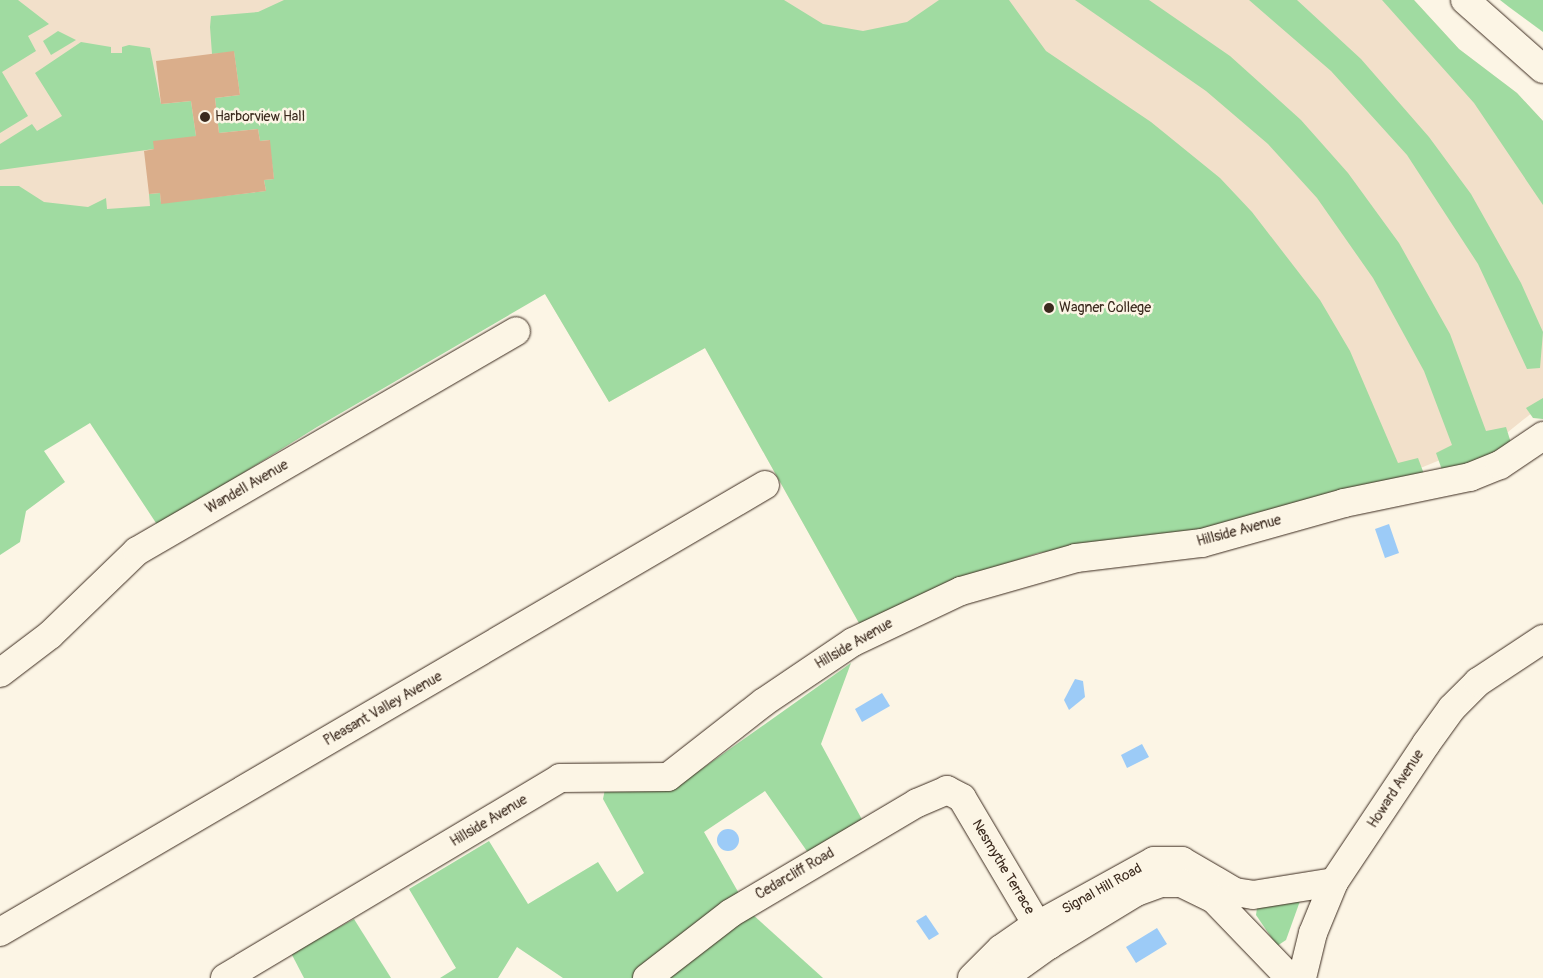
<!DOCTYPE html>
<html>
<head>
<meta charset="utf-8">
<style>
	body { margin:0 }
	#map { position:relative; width:1543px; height:978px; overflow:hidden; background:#fcf5e5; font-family:Pangolin,sans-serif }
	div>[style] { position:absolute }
	.built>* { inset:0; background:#f2e0ca }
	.green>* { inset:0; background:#a0dba1 }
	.water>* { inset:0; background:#9ccbf7 }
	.round { border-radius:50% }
	.building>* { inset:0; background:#daae8b }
	.roads { filter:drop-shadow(0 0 1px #3b2a1e) drop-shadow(0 0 1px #3b2a1e) }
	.minor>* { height:28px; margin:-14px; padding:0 14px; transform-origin:14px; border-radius:14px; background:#fcf5e5 }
	.dots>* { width:14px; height:14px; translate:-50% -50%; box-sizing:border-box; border:2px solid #fcf5e5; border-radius:50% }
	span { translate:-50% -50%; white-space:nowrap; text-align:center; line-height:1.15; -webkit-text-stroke:5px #fcf5e5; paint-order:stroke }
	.poi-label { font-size:14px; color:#3b2a1e }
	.left { translate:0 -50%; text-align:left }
	.street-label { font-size:14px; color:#3b2a1e }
</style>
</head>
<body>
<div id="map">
	<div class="built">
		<div style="clip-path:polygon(0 0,1414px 0,1459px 49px,1517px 93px,1543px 121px,1543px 404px,1508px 432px,1423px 467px,1038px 553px,1003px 565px,864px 632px,705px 348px,609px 402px,545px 294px,0 365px)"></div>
	</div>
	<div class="green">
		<div style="clip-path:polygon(0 0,18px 0,49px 24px,28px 36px,36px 51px,2px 72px,28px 116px,0 133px)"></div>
		<div style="clip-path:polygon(284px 0,784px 0,823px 24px,863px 31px,907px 22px,939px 0,1009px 0,1046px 51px,1151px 122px,1220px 178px,1252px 212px,1320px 300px,1350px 351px,1398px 463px,1418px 458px,1424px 474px,1230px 529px,1038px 553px,1003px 565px,864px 632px,705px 348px,609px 402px,545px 294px,317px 427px,158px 526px,90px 423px,44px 451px,65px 482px,26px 511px,20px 542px,0 555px,0 186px,19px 186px,44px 202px,88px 207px,106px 198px,107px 209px,150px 206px,149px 194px,160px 193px,161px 203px,266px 191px,264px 180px,274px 179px,269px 140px,260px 141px,258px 129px,219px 133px,215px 98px,240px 95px,234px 52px,212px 54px,210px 27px,211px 16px,258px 12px)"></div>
		<div style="clip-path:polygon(1075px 0,1149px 0,1230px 56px,1301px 120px,1348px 173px,1399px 243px,1450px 334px,1486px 431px,1506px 427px,1511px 443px,1475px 465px,1442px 470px,1436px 453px,1452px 445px,1424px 371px,1373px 278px,1317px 198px,1268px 144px,1206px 91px)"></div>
		<div style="clip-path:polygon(1249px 0,1297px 0,1361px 59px,1429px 137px,1471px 194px,1521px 283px,1543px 332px,1540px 368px,1527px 369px,1478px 264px,1407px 155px,1331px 71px)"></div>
		<div style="clip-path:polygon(1382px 0,1414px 0,1459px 49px,1517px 93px,1543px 121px,1543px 205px,1474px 103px)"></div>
		<div style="clip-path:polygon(1500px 0,1543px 0,1543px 32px,1509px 7px)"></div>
		<div style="clip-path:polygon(58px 31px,76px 40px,51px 55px,43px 41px)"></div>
		<div style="clip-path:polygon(81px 42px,111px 47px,111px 53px,122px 53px,122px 47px,129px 45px,150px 48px,161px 104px,191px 101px,196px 136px,154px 149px,0 170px,0 144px,32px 124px,37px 131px,62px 116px,35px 73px)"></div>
		<div style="clip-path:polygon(1543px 398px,1543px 419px,1533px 418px,1526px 408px)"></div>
		<div style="clip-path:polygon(851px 663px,821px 744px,865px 825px,811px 857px,765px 791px,704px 832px,741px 897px,635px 978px,563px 978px,517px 947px,498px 978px,440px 978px,456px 968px,409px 889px,489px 841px,528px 904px,598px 862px,617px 892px,644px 873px,603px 799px,605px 789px,672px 790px)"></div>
		<div style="clip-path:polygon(1300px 901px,1286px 940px,1277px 946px,1256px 915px,1257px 908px)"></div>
		<div style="clip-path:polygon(751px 913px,823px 978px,664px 978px)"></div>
		<div style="clip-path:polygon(354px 919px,391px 978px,304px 978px,291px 953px)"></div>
	</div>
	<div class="water">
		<div style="clip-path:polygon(1389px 524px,1399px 553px,1385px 558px,1375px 529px)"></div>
		<div style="clip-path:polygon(1075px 679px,1083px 681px,1085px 697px,1069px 710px,1064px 700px)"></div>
		<div style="clip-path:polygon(882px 693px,890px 706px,862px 722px,855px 709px)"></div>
		<div style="clip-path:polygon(1142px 744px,1149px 757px,1127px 768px,1121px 755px)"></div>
		<div class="round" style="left:717px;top:829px;width:22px;height:22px"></div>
		<div style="clip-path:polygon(926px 915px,939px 934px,929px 940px,916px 921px)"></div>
		<div style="clip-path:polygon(1157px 928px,1167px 944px,1136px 963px,1126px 947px)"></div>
	</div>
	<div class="building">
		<div style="clip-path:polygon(234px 51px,240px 95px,215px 98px,219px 133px,258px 129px,260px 141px,270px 140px,274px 179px,264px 180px,266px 191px,161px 204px,160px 193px,149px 194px,144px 151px,154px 149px,153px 141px,196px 136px,191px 101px,161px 104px,156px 61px)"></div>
	</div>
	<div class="roads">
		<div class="minor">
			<div style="left:1465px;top:0;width:104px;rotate:41.5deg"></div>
			<div style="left:0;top:673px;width:63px;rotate:-37.2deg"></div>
			<div style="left:50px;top:635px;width:121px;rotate:-44deg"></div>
			<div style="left:137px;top:551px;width:438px;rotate:-30.1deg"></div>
			<div style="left:0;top:932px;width:886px;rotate:-30.3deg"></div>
			<div style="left:225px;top:978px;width:390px;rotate:-30.8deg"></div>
			<div style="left:560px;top:778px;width:108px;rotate:-0.5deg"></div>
			<div style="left:668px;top:777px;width:122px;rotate:-38deg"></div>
			<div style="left:764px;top:702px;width:107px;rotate:-34deg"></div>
			<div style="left:853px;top:642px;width:119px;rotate:-25.3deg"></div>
			<div style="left:961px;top:591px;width:120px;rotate:-16deg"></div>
			<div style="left:1076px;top:558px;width:127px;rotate:-6.8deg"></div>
			<div style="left:1202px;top:543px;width:148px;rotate:-15.7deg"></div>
			<div style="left:1344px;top:503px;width:129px;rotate:-11.7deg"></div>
			<div style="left:1470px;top:477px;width:32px;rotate:-22deg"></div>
			<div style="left:1500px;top:465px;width:52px;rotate:-34deg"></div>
			<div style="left:647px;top:978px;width:106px;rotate:-37.7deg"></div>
			<div style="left:731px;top:913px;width:216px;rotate:-30.6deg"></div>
			<div style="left:917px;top:803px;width:33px;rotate:-23deg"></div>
			<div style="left:947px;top:790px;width:17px;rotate:28deg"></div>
			<div style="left:962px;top:798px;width:171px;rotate:59.4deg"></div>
			<div style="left:972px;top:978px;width:41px;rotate:-45deg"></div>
			<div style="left:1001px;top:949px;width:32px;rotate:-35deg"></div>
			<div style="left:1027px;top:931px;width:145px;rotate:-28.9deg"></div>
			<div style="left:1154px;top:861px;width:28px"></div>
			<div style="left:1182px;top:861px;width:61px;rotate:30.3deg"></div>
			<div style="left:1235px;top:892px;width:18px;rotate:9deg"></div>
			<div style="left:1253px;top:895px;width:82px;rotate:-9.1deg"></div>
			<div style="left:1003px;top:978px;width:57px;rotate:-35.7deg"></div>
			<div style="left:1049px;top:945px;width:102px;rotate:-31.3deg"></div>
			<div style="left:1136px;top:892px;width:27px;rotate:-20deg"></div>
			<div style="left:1161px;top:883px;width:20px"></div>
			<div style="left:1181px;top:883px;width:37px;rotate:26deg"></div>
			<div style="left:1214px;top:899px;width:110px;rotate:46.1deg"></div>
			<div style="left:1302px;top:978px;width:46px;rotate:-76.3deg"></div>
			<div style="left:1313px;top:933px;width:55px;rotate:-67.6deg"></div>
			<div style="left:1334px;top:882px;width:166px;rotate:-56.3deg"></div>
			<div style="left:1426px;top:744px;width:44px;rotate:-54.2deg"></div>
			<div style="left:1452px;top:708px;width:37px;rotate:-45deg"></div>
			<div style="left:1478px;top:682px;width:78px;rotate:-33.5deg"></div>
		</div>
	</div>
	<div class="dots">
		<div style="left:205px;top:117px;background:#3b2a1e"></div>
		<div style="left:1049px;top:308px;background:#3b2a1e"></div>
	</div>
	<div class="poi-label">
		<span class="left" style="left:215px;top:117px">Harborview Hall</span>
		<span class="left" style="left:1059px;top:308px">Wagner College</span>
	</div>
	<div class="street-label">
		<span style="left:247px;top:487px;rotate:-30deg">Wandell Avenue</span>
		<span style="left:1239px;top:531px;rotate:-15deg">Hillside Avenue</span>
		<span style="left:854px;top:644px;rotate:-30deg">Hillside Avenue</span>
		<span style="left:383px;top:709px;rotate:-30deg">Pleasant Valley Avenue</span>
		<span style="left:1396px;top:789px;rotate:-57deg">Howard Avenue</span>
		<span style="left:489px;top:821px;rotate:-31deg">Hillside Avenue</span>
		<span style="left:1003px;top:867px;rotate:59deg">Nesmythe Terrace</span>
		<span style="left:795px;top:874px;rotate:-30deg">Cedarcliff Road</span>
		<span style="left:1102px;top:889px;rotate:-29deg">Signal Hill Road</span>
	</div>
</div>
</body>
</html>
